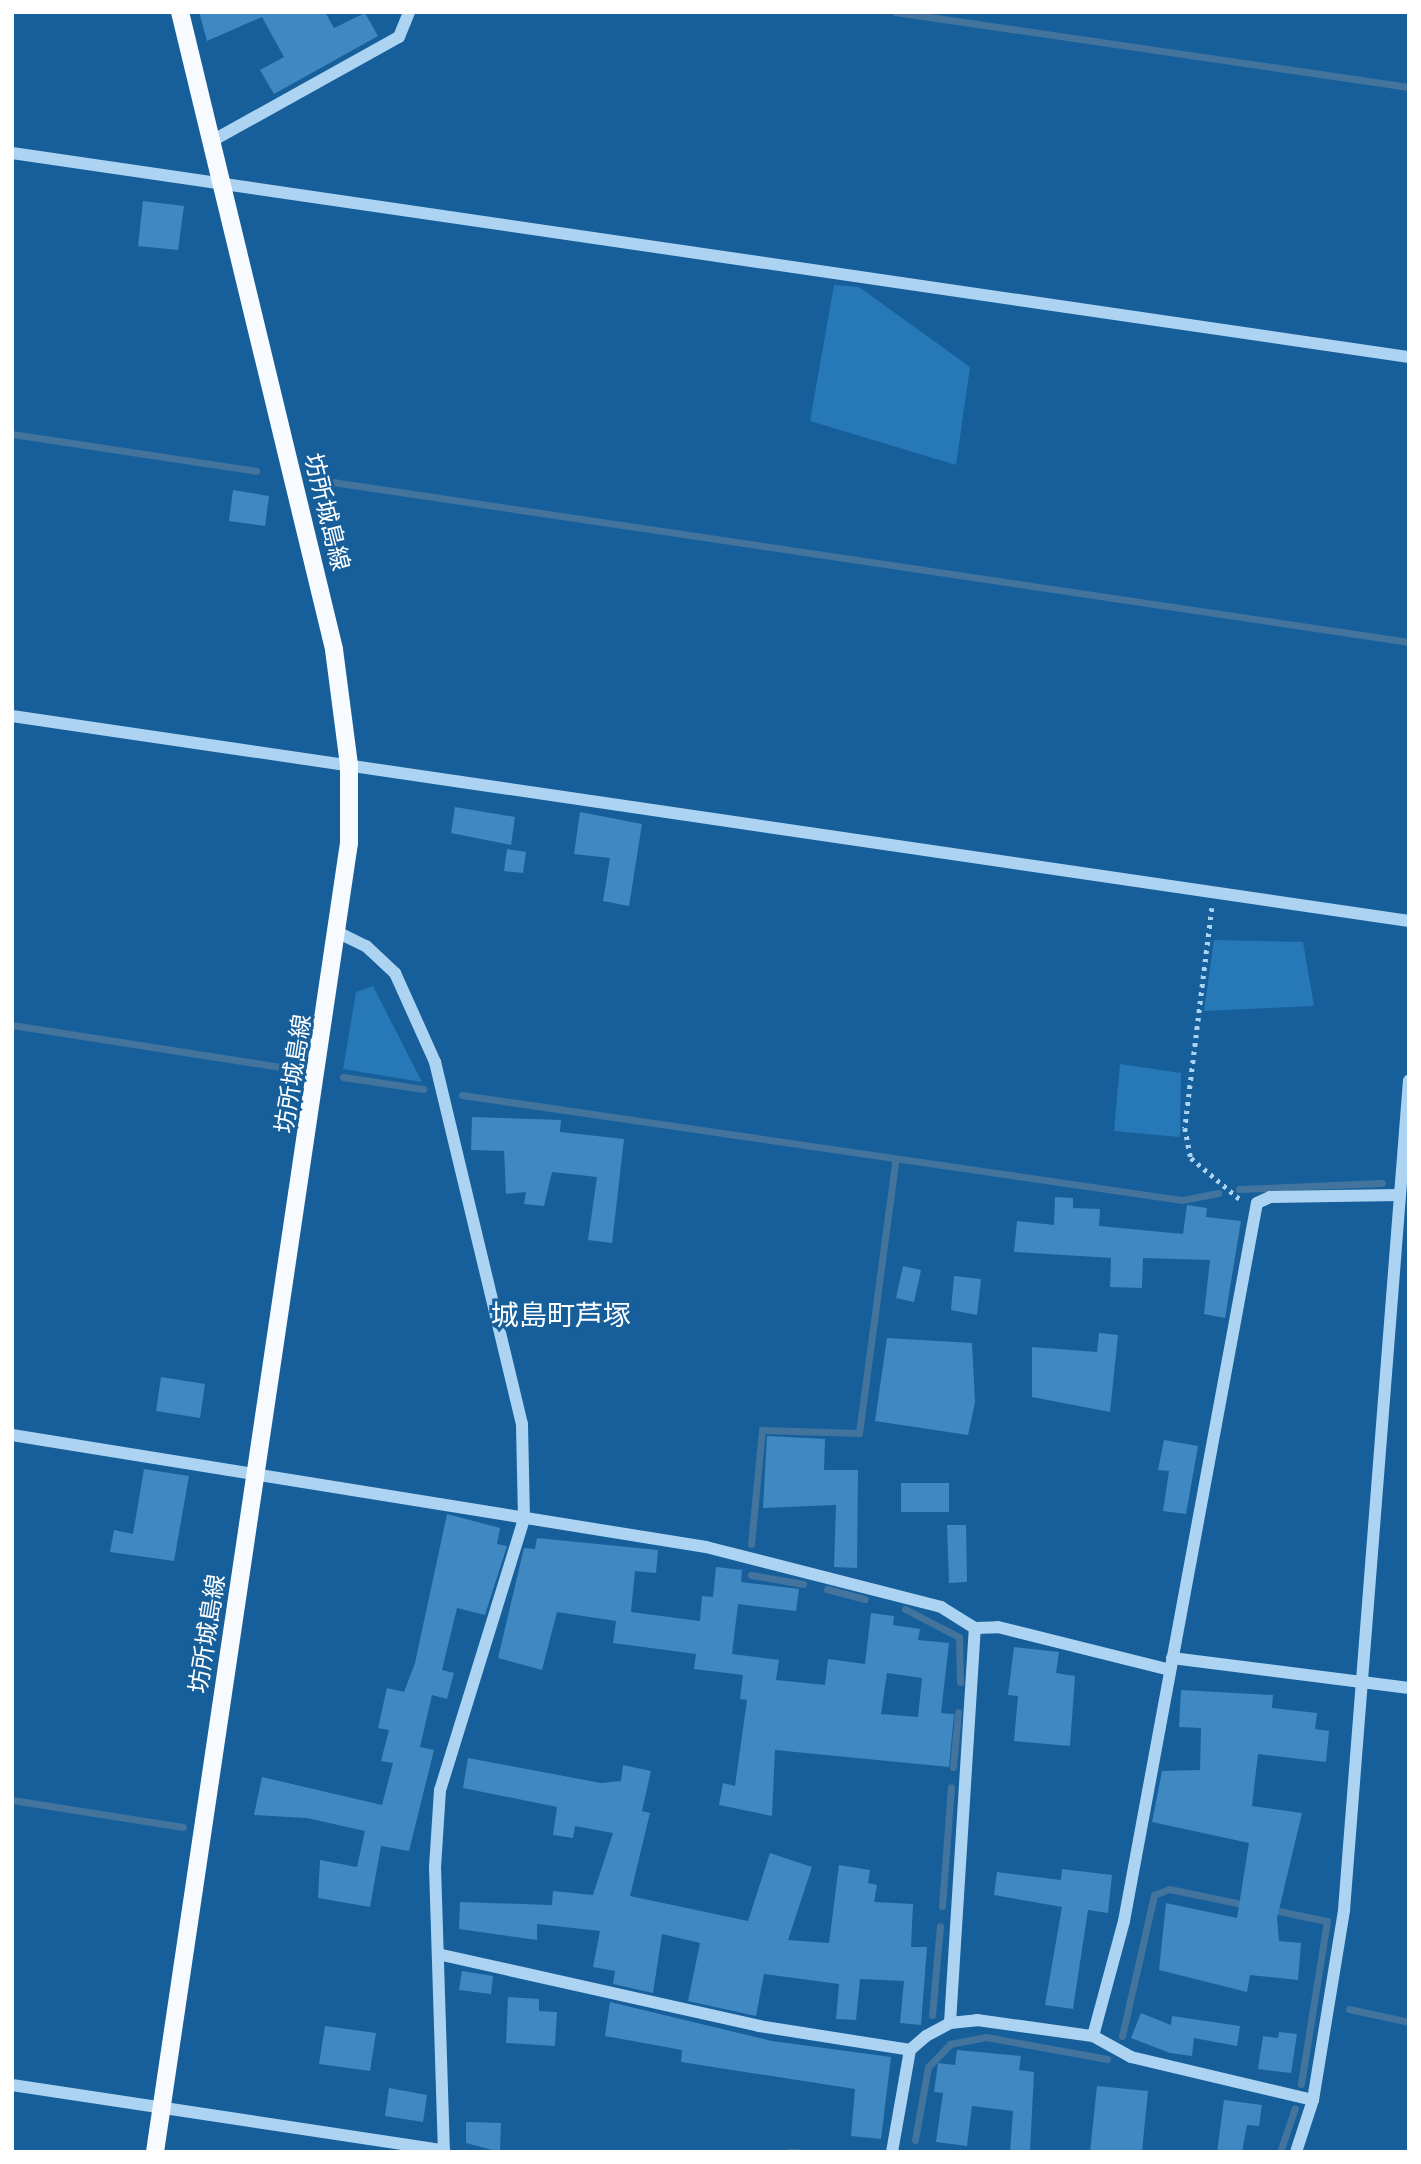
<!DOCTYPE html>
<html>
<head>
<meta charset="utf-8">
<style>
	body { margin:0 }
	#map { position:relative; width:1421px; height:2164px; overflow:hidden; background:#175f9a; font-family:Karla,"Noto Sans JP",sans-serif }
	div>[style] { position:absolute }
	.green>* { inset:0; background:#2678b7 }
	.stream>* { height:7px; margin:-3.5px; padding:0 3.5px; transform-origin:3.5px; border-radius:3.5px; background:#42749e }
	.building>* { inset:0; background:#3f88c1 }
	.path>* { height:4.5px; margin-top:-2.25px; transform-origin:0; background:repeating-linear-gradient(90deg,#acd4f2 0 3.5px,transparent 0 8.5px) }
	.minor>* { height:12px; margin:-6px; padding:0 6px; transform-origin:6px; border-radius:6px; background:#acd4f2 }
	.major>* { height:18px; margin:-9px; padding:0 9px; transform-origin:9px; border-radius:9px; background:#f7fbff }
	span { translate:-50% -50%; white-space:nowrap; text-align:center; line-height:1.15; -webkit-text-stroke:6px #175f9a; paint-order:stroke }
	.street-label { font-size:24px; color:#fff }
	.quarter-label { font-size:28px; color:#fff }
	.frame { position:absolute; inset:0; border:14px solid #fff; pointer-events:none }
</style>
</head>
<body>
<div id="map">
	<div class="green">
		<div style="clip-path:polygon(834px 285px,859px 287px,970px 367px,956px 465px,810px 421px)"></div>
		<div style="clip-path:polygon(1214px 940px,1303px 942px,1314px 1006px,1204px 1011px)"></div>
		<div style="clip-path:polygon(373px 986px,422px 1082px,343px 1069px,356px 992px)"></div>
		<div style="clip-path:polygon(1120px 1064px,1181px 1073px,1180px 1137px,1114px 1131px)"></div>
	</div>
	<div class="stream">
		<div style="left:895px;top:12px;width:519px;rotate:8.3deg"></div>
		<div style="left:12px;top:434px;width:247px;rotate:8.6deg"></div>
		<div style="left:319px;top:480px;width:1102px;rotate:8.45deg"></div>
		<div style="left:12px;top:1025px;width:283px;rotate:8.9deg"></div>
		<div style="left:343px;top:1077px;width:81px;rotate:8.5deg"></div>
		<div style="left:462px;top:1095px;width:728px;rotate:8.3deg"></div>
		<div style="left:1182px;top:1200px;width:37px;rotate:-11deg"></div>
		<div style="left:1239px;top:1189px;width:143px;rotate:-2.4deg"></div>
		<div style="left:751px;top:1544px;width:115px;rotate:-84.5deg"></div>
		<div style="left:762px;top:1430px;width:97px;rotate:1.8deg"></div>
		<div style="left:859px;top:1433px;width:273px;rotate:-82.4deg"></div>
		<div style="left:751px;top:1575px;width:53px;rotate:9.8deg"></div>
		<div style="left:827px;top:1589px;width:39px;rotate:15deg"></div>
		<div style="left:905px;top:1609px;width:61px;rotate:27.4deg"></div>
		<div style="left:959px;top:1637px;width:45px;rotate:88.7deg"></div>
		<div style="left:953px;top:1767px;width:55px;rotate:-84.8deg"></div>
		<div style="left:12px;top:1800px;width:173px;rotate:9deg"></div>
		<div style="left:942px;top:1906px;width:119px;rotate:-85.7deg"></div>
		<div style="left:1269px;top:1909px;width:59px;rotate:11.7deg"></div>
		<div style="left:1327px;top:1921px;width:165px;rotate:99.1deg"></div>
		<div style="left:1349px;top:2009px;width:61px;rotate:12.2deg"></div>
		<div style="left:932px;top:2015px;width:89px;rotate:-84.9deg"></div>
		<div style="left:1122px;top:2036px;width:145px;rotate:-77.2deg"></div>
		<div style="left:1154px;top:1895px;width:16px;rotate:-22deg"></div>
		<div style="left:1169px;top:1889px;width:80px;rotate:11.6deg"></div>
		<div style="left:915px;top:2140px;width:74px;rotate:-79.9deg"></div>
		<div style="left:928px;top:2067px;width:32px;rotate:-46deg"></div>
		<div style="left:950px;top:2044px;width:37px;rotate:-11deg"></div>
		<div style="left:986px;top:2037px;width:123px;rotate:10.3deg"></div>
		<div style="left:788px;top:2152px;width:9px"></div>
		<div style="left:1280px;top:2152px;width:46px;rotate:-71.2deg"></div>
	</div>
	<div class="building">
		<div style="clip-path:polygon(199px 12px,325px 12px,334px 28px,365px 13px,378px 36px,274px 94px,260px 70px,284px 57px,262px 17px,207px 41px)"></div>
		<div style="clip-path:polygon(143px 201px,184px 206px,178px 250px,138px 246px)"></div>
		<div style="clip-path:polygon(233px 490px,269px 496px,265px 526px,229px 521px)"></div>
		<div style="clip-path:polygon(455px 807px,515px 817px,511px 845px,451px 833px)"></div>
		<div style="clip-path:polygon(580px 812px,642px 824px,629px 906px,603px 901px,610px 858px,574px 854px)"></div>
		<div style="clip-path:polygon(507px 849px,526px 852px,523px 873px,504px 871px)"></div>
		<div style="clip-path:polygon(472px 1117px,561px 1120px,560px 1132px,624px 1139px,612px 1243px,588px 1240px,597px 1177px,552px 1172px,544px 1206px,524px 1204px,526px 1192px,506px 1194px,504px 1151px,471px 1150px)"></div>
		<div style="clip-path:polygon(1055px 1197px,1073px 1198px,1073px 1208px,1100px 1209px,1099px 1226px,1183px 1234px,1187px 1205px,1207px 1208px,1206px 1217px,1241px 1221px,1225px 1318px,1204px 1314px,1210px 1260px,1143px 1258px,1142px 1288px,1110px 1287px,1111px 1258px,1014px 1252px,1017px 1221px,1054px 1225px)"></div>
		<div style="clip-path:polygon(903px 1266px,921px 1270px,914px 1302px,896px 1298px)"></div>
		<div style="clip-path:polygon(954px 1276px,981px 1279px,977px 1315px,951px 1310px)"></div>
		<div style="clip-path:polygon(1099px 1333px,1118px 1335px,1110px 1412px,1032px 1397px,1032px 1347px,1097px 1352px)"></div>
		<div style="clip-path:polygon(887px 1338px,972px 1343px,975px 1402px,968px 1435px,875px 1421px)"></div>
		<div style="clip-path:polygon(161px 1377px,205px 1384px,200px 1418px,156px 1411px)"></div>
		<div style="clip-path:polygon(767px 1436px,825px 1439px,824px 1470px,858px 1470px,857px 1568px,834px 1567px,836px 1505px,763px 1508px)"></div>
		<div style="clip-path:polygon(1164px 1440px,1198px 1446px,1186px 1514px,1163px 1511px,1169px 1471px,1158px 1470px)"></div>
		<div style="clip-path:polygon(144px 1469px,189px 1476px,174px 1561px,110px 1552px,114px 1530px,133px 1534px)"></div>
		<div style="clip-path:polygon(901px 1483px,949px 1483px,949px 1512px,901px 1512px)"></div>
		<div style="clip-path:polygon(447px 1514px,500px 1528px,497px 1544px,507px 1546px,485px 1615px,457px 1608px,442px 1670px,454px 1673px,447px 1699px,432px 1695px,420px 1747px,434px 1750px,409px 1851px,381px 1846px,370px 1907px,318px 1898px,320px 1860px,357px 1867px,365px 1831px,307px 1818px,254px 1815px,262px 1777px,382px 1805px,393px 1763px,381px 1761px,389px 1730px,378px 1728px,387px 1688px,404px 1692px,415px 1663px)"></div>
		<div style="clip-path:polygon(947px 1525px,966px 1525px,967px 1582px,949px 1583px)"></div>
		<div style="clip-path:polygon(evenodd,537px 1538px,658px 1550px,656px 1573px,635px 1571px,631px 1612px,700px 1621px,702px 1596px,713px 1597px,716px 1567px,742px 1570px,741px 1582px,799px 1589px,796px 1611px,738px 1604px,732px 1654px,779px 1660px,776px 1680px,825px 1685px,828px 1659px,865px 1664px,871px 1613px,894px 1616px,893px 1625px,920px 1629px,918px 1640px,949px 1643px,941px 1713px,954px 1714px,949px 1767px,775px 1750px,772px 1816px,719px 1805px,723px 1783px,735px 1786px,747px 1700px,740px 1699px,743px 1675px,694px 1669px,696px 1654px,613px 1643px,616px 1621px,557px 1612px,542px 1670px,498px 1658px,524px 1548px,535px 1549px,537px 1538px,887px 1673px,922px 1678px,918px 1717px,881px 1714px,887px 1673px)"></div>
		<div style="clip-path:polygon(1014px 1647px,1059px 1652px,1056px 1673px,1075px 1676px,1070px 1746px,1014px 1741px,1018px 1696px,1008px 1695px)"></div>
		<div style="clip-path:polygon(1181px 1690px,1273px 1695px,1272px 1708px,1317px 1713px,1315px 1729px,1329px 1731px,1326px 1762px,1258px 1754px,1252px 1806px,1302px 1813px,1277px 1918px,1279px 1941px,1301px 1943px,1298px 1980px,1250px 1975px,1247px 1992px,1159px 1970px,1166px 1903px,1237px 1918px,1249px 1843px,1152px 1822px,1162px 1771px,1200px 1770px,1201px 1728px,1179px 1727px)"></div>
		<div style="clip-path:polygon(468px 1758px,601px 1783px,621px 1781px,623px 1765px,651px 1771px,642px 1811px,650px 1813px,630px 1896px,748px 1921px,770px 1853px,812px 1867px,788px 1940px,829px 1943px,839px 1865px,870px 1870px,868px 1883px,877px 1885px,874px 1902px,913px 1904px,911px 1947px,927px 1947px,921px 2025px,900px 2023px,904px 1981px,860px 1979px,856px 2020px,836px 2019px,839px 1984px,764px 1974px,756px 2016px,688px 2001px,700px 1943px,662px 1934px,653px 1993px,613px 1984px,615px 1971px,593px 1967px,600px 1931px,537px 1924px,537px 1940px,459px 1929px,460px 1902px,552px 1905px,553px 1891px,593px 1895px,613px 1833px,575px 1826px,573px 1838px,553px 1835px,557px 1807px,463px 1788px)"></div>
		<div style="clip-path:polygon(1062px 1869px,1112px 1875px,1108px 1913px,1088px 1910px,1073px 2009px,1045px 2005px,1062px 1907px,994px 1895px,997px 1872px,1061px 1880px)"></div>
		<div style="clip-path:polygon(462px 1971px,493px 1976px,491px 1994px,459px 1990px)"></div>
		<div style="clip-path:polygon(508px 1997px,539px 1999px,539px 2011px,557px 2012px,555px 2046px,506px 2043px)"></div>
		<div style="clip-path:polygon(610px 2002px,772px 2041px,891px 2057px,881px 2139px,851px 2136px,855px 2089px,681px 2062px,682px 2050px,605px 2036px)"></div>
		<div style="clip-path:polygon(1141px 2013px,1171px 2025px,1172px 2016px,1240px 2026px,1237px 2046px,1194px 2038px,1192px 2056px,1170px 2053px,1131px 2038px)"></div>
		<div style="clip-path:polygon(325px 2026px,376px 2033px,370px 2071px,319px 2064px)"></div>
		<div style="clip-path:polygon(1279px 2032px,1297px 2034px,1291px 2073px,1258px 2069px,1263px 2036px,1278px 2038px)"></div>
		<div style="clip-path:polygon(957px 2050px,1021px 2056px,1019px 2070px,1034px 2072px,1030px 2152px,1010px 2152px,1013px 2111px,972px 2106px,967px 2146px,936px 2142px,943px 2093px,934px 2092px,938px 2063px,955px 2065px)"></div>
		<div style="clip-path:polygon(1097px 2086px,1148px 2091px,1142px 2152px,1090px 2152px)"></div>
		<div style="clip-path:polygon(389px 2088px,427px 2095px,423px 2122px,385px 2116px)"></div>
		<div style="clip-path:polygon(1224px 2100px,1262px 2105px,1259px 2126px,1247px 2125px,1242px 2152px,1217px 2152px)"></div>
		<div style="clip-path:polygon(466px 2122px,501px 2123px,500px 2152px,466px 2143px)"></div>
	</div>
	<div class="path">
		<div style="left:1212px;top:908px;width:222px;rotate:97deg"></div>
		<div style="left:1185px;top:1128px;width:31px;rotate:79deg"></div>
		<div style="left:1191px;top:1158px;width:67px;rotate:40.1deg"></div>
	</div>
	<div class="minor">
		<div style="left:210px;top:142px;width:216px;rotate:-29.1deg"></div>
		<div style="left:399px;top:37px;width:27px;rotate:-68deg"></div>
		<div style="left:12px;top:153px;width:1412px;rotate:8.31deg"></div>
		<div style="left:12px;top:716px;width:1412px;rotate:8.35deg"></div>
		<div style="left:341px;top:934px;width:28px;rotate:26deg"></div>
		<div style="left:366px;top:946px;width:40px;rotate:43deg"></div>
		<div style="left:395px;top:973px;width:98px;rotate:65.8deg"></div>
		<div style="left:435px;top:1062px;width:372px;rotate:76.5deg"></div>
		<div style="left:522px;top:1424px;width:95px;rotate:88.8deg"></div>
		<div style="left:524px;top:1519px;width:284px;rotate:107.2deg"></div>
		<div style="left:440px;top:1790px;width:77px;rotate:93.7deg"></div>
		<div style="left:435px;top:1867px;width:285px;rotate:88.2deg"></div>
		<div style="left:12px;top:1435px;width:703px;rotate:9.17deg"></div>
		<div style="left:706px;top:1547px;width:243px;rotate:14.3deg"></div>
		<div style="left:941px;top:1607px;width:40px;rotate:32deg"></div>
		<div style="left:975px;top:1628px;width:23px;rotate:-2deg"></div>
		<div style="left:998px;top:1627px;width:174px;rotate:14deg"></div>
		<div style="left:1172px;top:1658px;width:239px;rotate:7.2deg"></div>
		<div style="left:442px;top:1955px;width:325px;rotate:12.6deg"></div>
		<div style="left:759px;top:2026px;width:153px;rotate:9deg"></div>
		<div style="left:950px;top:2023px;width:396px;rotate:-86.4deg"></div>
		<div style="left:1093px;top:2036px;width:43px;rotate:28.9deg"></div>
		<div style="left:1131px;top:2057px;width:187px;rotate:13.3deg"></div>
		<div style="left:12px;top:2085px;width:437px;rotate:8.6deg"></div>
		<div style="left:892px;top:2152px;width:104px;rotate:-80deg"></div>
		<div style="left:910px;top:2050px;width:21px;rotate:-41deg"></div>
		<div style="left:926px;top:2036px;width:27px;rotate:-28deg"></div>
		<div style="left:950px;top:2023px;width:27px;rotate:-6deg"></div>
		<div style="left:977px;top:2020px;width:117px;rotate:7.9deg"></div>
		<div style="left:1093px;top:2036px;width:119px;rotate:-74.9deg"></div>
		<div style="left:1124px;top:1921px;width:730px;rotate:-79.51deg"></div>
		<div style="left:1257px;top:1203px;width:14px;rotate:-25deg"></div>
		<div style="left:1270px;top:1197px;width:129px;rotate:-0.9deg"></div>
		<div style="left:1296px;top:2152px;width:55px;rotate:-71.9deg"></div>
		<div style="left:1313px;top:2100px;width:193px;rotate:-80.7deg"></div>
		<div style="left:1344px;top:1910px;width:832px;rotate:-85.52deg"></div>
	</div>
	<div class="major">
		<div style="left:155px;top:2152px;width:1323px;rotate:-81.57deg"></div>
		<div style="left:349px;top:843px;width:78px;rotate:-90deg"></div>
		<div style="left:349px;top:765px;width:117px;rotate:-97.4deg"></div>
		<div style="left:334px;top:649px;width:655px;rotate:-103.59deg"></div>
	</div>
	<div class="street-label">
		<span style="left:326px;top:512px;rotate:76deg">坊所城島線</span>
		<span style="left:294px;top:1074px;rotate:-81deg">坊所城島線</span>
		<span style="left:208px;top:1634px;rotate:-81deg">坊所城島線</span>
	</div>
	<div class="quarter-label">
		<span style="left:561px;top:1316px">城島町芦塚</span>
	</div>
	<div class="frame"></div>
</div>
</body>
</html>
